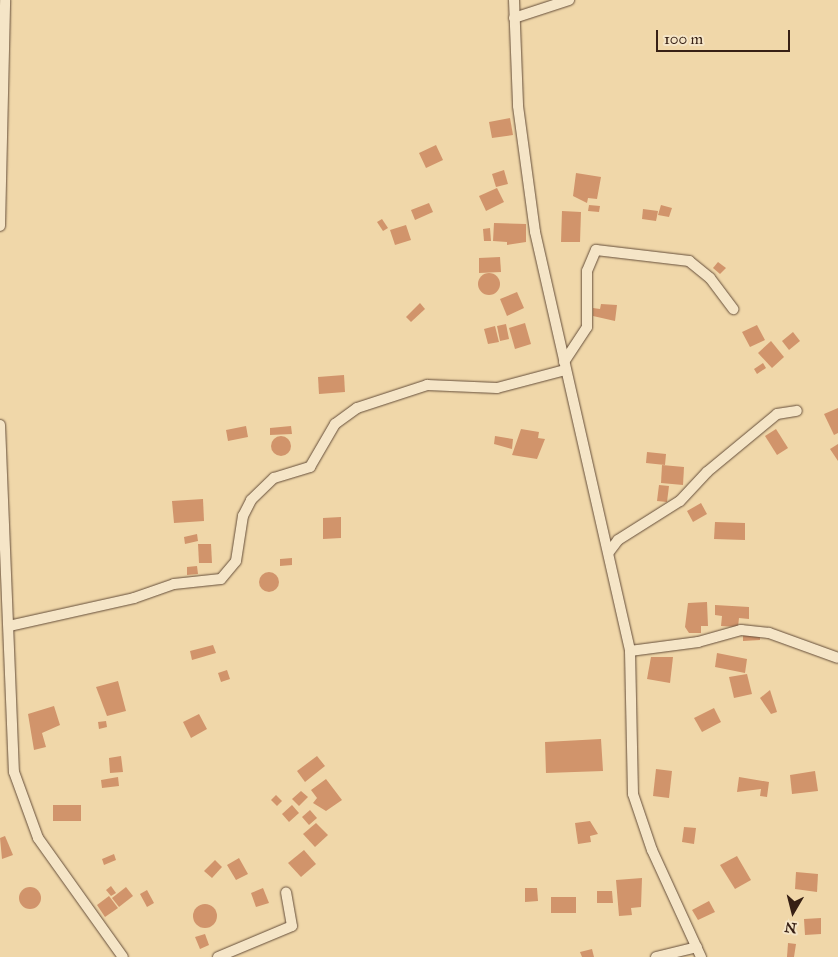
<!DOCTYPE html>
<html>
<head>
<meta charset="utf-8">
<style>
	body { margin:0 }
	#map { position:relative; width:838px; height:957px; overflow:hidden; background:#f0d7a9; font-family:"IM FELL Great Primer",serif }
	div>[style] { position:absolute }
	.building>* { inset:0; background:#d1946b }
	.round { border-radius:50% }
	.roads { filter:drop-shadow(0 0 1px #654e3a) drop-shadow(0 0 1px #654e3a) }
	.street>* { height:10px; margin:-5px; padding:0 5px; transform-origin:5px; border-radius:5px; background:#f5e5c7 }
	span { translate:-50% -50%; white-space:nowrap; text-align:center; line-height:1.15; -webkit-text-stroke:4px #f5e5c7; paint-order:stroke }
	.north { position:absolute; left:768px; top:887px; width:50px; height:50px; -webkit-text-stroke:4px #f5e5c7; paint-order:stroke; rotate:188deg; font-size:14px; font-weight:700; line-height:20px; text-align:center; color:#372015 }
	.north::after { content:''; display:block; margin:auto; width:18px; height:22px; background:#372015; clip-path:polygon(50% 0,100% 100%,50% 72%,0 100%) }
	.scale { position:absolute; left:656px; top:30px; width:134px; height:22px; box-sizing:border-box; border:2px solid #372015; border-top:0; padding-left:6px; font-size:15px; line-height:18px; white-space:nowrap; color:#372015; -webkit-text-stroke:4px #f5e5c7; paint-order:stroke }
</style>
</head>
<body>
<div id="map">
	<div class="building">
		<div style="clip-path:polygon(510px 118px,513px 135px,492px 138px,489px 122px)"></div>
		<div style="clip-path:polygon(436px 145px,443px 160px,426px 168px,419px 153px)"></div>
		<div style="clip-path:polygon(504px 170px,508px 184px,496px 187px,492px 174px)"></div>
		<div style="clip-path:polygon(576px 173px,601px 177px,597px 199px,588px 198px,587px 203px,573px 196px)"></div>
		<div style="clip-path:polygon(497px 188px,504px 202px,486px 211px,479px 196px)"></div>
		<div style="clip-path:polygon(429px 203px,433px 212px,415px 220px,411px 210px)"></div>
		<div style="clip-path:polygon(589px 205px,600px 206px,599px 212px,588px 211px)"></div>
		<div style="clip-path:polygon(661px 205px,672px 208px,669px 217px,658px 215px)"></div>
		<div style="clip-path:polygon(643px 209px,658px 211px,656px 221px,642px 219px)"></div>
		<div style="clip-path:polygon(562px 211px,581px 212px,580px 242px,561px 242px)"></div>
		<div style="clip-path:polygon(382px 219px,388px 228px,383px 231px,377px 222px)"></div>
		<div style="clip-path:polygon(494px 223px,526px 224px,526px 242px,507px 245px,507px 242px,493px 241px)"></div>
		<div style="clip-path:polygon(406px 225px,411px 240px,395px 245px,390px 230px)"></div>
		<div style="clip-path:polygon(490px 228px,491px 241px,484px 241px,483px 229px)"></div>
		<div style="clip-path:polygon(500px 257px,501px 272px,479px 273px,479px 258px)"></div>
		<div style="clip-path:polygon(718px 262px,726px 268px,720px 274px,713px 268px)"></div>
		<div class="round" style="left:478px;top:273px;width:22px;height:22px"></div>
		<div style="clip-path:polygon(517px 292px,524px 308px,507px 316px,500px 299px)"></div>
		<div style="clip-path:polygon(420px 303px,425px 309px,411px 322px,406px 317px)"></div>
		<div style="clip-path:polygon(601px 304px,617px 305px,615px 321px,593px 316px,593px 308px,600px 309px)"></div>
		<div style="clip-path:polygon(525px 323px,531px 344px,515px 349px,509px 328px)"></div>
		<div style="clip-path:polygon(506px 324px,509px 339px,500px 341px,497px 326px)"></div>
		<div style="clip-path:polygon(757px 325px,765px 340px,750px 347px,742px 332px)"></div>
		<div style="clip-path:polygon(495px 326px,499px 342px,488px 344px,484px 329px)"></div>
		<div style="clip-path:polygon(793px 332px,800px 341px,789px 350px,782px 341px)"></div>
		<div style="clip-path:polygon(771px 341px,784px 357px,772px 368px,758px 353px)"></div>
		<div style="clip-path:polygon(763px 363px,766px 368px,757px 374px,754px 369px)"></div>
		<div style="clip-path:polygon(344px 375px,345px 392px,319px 394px,318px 377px)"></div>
		<div style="clip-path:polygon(838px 408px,838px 433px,834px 435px,824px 414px)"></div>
		<div style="clip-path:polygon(246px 426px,248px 437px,228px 441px,226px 430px)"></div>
		<div style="clip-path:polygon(291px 426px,292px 434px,270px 435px,270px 428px)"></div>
		<div style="clip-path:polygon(521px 429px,539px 432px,538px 438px,545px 439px,537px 459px,512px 455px)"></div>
		<div style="clip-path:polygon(776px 429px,788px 448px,777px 455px,765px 436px)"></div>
		<div class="round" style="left:271px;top:436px;width:20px;height:20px"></div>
		<div style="clip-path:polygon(495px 436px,513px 439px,512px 449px,494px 444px)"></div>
		<div style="clip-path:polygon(838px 444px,838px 461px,830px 449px)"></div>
		<div style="clip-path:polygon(647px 452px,666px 454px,665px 465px,646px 463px)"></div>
		<div style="clip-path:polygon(662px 465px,684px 467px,683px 485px,661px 483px)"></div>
		<div style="clip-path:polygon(659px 485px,669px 486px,667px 502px,657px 501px)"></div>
		<div style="clip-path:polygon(203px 499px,204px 521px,174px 523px,172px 501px)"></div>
		<div style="clip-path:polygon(701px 503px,707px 514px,693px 522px,687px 511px)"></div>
		<div style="clip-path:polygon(341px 517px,341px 538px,323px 539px,323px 518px)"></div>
		<div style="clip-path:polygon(715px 522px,745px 523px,745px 540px,714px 539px)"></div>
		<div style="clip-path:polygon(197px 534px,198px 541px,185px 544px,184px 537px)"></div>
		<div style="clip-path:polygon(198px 544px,211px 544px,212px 563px,199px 563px)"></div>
		<div style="clip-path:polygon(292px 558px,292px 565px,280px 566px,280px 559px)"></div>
		<div style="clip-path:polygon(197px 566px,198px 574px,187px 575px,187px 567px)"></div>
		<div class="round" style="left:259px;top:572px;width:20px;height:20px"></div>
		<div style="clip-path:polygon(707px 602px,708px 626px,701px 626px,701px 633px,689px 633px,685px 627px,688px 603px)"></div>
		<div style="clip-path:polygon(715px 605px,749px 607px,749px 619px,739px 618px,738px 627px,721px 626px,722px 616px,715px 615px)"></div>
		<div style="clip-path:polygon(760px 633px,760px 640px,743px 641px,743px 634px)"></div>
		<div style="clip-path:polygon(213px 645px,216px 653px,192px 660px,190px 651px)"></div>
		<div style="clip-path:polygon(717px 653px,747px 659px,745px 673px,715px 667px)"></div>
		<div style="clip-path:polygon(651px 657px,673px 657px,670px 683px,647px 679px)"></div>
		<div style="clip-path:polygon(227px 670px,230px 679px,221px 682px,218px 673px)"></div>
		<div style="clip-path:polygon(747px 674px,752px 694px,734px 698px,729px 677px)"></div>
		<div style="clip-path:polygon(118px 681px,126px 711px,107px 716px,96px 687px)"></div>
		<div style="clip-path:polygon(770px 690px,777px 712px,771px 714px,760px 698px)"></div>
		<div style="clip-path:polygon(54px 706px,60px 725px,42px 733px,46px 747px,34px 750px,28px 714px)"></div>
		<div style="clip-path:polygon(714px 708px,721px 722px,702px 732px,694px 718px)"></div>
		<div style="clip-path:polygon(199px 714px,207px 729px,191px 738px,183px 722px)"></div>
		<div style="clip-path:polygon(106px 721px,107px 727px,99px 729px,98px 722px)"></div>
		<div style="clip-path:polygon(601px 739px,603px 771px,546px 773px,545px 742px)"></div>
		<div style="clip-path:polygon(121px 756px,123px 772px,110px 773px,109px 758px)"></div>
		<div style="clip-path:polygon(317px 756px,325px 766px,305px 782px,297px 771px)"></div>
		<div style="clip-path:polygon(656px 769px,672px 771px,669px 798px,653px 796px)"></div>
		<div style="clip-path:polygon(815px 771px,818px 791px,792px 794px,790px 775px)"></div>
		<div style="clip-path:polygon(118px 777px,119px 786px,102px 788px,101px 780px)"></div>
		<div style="clip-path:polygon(739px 777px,769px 782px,767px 797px,760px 796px,761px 789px,737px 792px)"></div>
		<div style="clip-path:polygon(326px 779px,342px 800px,326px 811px,313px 803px,317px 798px,311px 790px)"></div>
		<div style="clip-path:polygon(301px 791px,308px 797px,299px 806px,292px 799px)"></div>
		<div style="clip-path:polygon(276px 795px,282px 801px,277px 806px,271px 800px)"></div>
		<div style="clip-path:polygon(53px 805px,81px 805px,81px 821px,53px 821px)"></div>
		<div style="clip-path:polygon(292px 805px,299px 813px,289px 822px,282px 814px)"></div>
		<div style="clip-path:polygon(310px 810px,317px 818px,309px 825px,302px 817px)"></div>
		<div style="clip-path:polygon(590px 821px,598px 834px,590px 836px,591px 842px,578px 844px,575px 823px)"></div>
		<div style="clip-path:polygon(316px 823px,328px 835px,315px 847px,303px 834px)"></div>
		<div style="clip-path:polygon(684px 827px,696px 828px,694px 844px,682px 842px)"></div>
		<div style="clip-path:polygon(5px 836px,13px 855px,2px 859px,0 838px)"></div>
		<div style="clip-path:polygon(304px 850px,316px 864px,301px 877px,288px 863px)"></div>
		<div style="clip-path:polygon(114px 854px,116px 860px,104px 865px,102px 859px)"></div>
		<div style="clip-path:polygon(737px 856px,751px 880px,735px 889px,720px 865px)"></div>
		<div style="clip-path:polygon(239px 858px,248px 874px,236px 880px,227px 865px)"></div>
		<div style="clip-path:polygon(215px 860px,222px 867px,212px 878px,204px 871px)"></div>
		<div style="clip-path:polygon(796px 872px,818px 874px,817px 892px,795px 889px)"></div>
		<div style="clip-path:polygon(642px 878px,641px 907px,631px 908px,632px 915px,619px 916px,616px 880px)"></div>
		<div style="clip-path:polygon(111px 886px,116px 893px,111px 896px,106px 890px)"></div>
		<div style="clip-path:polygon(126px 887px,133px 896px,119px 907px,112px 898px)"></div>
		<div class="round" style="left:19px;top:887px;width:22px;height:22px"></div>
		<div style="clip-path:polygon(263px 888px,269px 903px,256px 907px,251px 893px)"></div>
		<div style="clip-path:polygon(525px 888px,537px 888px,538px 901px,525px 902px)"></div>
		<div style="clip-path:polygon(147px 890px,154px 903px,147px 907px,140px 894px)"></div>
		<div style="clip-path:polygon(597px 891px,612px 891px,613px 903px,597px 903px)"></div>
		<div style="clip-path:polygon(109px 896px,118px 908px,105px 917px,97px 905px)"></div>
		<div style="clip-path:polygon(551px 897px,576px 897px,576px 913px,551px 913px)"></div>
		<div style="clip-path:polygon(709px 901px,715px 912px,698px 920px,692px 910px)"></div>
		<div class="round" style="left:193px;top:904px;width:24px;height:24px"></div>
		<div style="clip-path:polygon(821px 918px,821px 934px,805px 935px,804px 919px)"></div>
		<div style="clip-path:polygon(205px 934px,209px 945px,200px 949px,195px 937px)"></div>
		<div style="clip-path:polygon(788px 943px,796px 944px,794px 957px,787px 957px)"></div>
		<div style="clip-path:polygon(592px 949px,594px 957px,582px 957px,580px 952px)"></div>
	</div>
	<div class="roads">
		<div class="street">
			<div style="left:514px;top:0;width:106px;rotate:87.8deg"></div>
			<div style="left:518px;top:106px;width:127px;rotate:82.3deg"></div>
			<div style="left:535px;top:232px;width:430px;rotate:77.2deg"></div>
			<div style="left:630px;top:651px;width:143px;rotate:88.8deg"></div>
			<div style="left:633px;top:794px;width:59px;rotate:71.3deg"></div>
			<div style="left:652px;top:850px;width:118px;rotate:65.4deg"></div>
			<div style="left:514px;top:18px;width:58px;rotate:-18.1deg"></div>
			<div style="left:0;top:226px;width:226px;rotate:-88.7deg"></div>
			<div style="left:564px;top:362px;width:42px;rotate:-56.7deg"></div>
			<div style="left:587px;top:327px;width:56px;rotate:-90deg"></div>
			<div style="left:587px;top:271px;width:23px;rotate:-67deg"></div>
			<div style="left:596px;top:250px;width:94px;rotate:6.7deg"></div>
			<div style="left:689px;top:261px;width:27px;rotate:39deg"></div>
			<div style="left:710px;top:278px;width:39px;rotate:53deg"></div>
			<div style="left:0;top:425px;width:347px;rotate:87.7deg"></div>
			<div style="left:14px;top:772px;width:70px;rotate:70deg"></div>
			<div style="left:38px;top:838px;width:146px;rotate:54.5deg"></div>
			<div style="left:609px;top:552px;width:15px;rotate:-53deg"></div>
			<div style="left:618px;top:540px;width:73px;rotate:-32.2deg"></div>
			<div style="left:680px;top:501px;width:40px;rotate:-47deg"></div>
			<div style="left:707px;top:472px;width:91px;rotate:-39.6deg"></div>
			<div style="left:777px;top:414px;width:20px;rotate:-9deg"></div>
			<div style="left:9px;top:626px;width:128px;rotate:-12.6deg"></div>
			<div style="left:134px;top:598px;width:42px;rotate:-19.3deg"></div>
			<div style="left:174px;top:584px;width:47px;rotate:-6.1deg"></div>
			<div style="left:221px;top:579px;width:23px;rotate:-50deg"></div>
			<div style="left:236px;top:561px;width:46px;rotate:-81.2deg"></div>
			<div style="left:243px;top:516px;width:18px;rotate:-63deg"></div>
			<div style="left:251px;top:500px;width:32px;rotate:-44deg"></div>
			<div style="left:274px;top:478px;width:38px;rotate:-17deg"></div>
			<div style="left:310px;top:467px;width:50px;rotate:-59.8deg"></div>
			<div style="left:335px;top:424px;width:27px;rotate:-36deg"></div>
			<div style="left:357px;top:408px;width:74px;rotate:-18.2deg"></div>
			<div style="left:427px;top:385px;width:70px;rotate:2.5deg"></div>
			<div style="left:497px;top:388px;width:70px;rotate:-14.8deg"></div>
			<div style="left:630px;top:651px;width:69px;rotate:-7.5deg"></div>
			<div style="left:698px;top:642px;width:45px;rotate:-15.6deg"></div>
			<div style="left:741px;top:630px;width:28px;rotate:6deg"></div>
			<div style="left:769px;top:633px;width:73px;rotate:19.9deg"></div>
			<div style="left:218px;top:957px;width:80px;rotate:-22.7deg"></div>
			<div style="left:292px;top:926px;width:34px;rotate:-100deg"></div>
			<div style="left:656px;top:957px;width:42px;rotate:-13.7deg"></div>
		</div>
	</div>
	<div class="north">N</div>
	<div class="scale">100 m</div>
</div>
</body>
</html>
